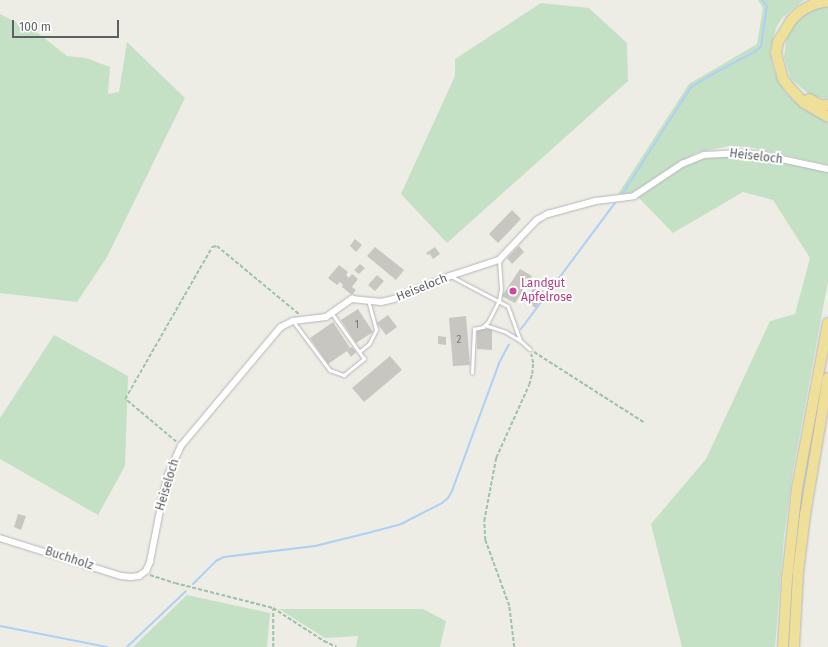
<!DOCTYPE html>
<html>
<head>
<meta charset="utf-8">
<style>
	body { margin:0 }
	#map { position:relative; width:828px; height:647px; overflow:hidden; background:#edece5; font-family:"Fira Sans",sans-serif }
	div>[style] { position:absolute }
	.green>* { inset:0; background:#c4e1c6 }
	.stream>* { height:2px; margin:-1px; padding:0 1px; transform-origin:1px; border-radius:1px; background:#aed0f4 }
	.building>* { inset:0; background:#c8c6c1 }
	.path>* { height:1.5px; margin-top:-0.75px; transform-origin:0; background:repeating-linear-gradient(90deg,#9ec1ab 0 4px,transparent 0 6px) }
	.roads { filter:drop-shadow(0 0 1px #b5b6ba) drop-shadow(0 0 1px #b5b6ba) }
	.lane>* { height:2.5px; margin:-1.25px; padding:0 1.25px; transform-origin:1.25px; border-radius:1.25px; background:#fff }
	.street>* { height:5.5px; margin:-2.75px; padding:0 2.75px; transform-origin:2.75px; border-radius:2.75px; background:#fff }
	.highway>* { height:10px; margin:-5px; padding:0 5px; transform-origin:5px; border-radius:5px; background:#efe099 }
	.dots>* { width:11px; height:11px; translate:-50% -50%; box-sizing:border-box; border:2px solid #fff; border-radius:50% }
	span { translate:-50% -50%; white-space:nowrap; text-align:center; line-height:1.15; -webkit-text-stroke:4px #fff; paint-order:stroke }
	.number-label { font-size:10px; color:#77797a }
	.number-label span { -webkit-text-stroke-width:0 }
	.street-label { font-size:12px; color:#5c5f63 }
	.hotel-label { font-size:12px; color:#b23c85 }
	.left { translate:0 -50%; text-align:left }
	.scale { position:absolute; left:12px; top:20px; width:107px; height:18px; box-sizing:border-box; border:2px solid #5c5f63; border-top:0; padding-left:5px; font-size:12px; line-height:14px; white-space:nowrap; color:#5c5f63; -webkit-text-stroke:3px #fff; paint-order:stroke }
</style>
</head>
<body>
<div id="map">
	<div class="green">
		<div style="clip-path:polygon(758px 0,804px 0,783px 17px,776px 28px,770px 51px,772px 64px,777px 79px,785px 92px,797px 103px,828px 121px,828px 165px,749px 147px,729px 146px,696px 153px,637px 190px,628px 194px,618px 194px,689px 84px,757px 44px,763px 8px)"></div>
		<div style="clip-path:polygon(541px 3px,589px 8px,627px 43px,628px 81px,447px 243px,401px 194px,455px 76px,455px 59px)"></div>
		<div style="clip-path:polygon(823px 7px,828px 7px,828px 99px,810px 95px,791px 79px,784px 57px,787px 36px,797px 22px,809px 11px)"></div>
		<div style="clip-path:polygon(0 14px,39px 34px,67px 56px,86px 58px,110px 67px,108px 94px,119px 92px,127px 42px,185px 98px,107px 257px,77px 302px,0 293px)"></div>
		<div style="clip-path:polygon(739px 152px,828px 172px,828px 281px,793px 471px,784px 536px,775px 647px,682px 647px,651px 524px,706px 459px,770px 321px,795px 314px,810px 258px,773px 200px,743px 192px,673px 233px,638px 197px,688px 163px,703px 157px)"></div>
		<div style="clip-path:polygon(54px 335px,128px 376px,125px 466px,98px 515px,0 459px,0 418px)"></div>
		<div style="clip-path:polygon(187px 595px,270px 613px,267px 647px,133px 647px)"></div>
		<div style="clip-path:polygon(279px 609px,423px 609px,446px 621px,440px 647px,356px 647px,358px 636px,325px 638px)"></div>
	</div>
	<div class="stream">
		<div style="left:623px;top:193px;width:126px;rotate:-57.3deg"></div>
		<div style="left:691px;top:87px;width:21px;rotate:-31deg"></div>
		<div style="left:709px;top:76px;width:53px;rotate:-28deg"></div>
		<div style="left:756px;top:51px;width:7px;rotate:-45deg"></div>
		<div style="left:761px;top:46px;width:40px;rotate:-81.5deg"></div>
		<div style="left:767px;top:6px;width:8px;rotate:-130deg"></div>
		<div style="left:521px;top:329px;width:157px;rotate:-53.3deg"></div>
		<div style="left:193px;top:584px;width:33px;rotate:-45deg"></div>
		<div style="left:216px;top:561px;width:9px;rotate:-27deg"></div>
		<div style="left:224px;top:557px;width:92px;rotate:-6.9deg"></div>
		<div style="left:315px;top:546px;width:50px;rotate:-13.8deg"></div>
		<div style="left:364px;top:534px;width:38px;rotate:-15deg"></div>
		<div style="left:401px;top:524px;width:46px;rotate:-27.1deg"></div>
		<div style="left:442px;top:503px;width:8px;rotate:-40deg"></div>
		<div style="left:448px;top:498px;width:8px;rotate:-60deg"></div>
		<div style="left:452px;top:491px;width:136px;rotate:-69.8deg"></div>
		<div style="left:499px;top:363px;width:21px;rotate:-62deg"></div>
		<div style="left:0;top:626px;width:109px;rotate:11.1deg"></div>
		<div style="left:127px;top:647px;width:81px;rotate:-43.5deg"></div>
	</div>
	<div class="building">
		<div style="clip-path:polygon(512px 210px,521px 219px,498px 243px,489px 234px)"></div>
		<div style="clip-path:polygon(355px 239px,362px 245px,356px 252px,350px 246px)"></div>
		<div style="clip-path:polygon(519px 246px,524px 252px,512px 264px,507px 258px)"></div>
		<div style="clip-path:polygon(375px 247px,404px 270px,396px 280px,367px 256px)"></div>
		<div style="clip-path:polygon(435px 247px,440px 254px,433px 259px,430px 254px,428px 255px,426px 253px)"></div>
		<div style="clip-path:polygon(360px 264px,365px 268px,359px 274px,354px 270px)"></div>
		<div style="clip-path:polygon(339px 265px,348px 272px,346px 275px,349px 278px,352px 274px,358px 279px,352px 287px,356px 290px,352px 295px,342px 287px,343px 285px,340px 282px,337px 285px,328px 278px)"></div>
		<div style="clip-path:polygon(520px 269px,532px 276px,515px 303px,502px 296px)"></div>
		<div style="clip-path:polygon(377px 275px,384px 281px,375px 291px,368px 285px)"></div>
		<div style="clip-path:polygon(534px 286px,544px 291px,536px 308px,526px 302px)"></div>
		<div style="clip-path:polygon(358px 309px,373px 332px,356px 343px,341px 320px)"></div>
		<div style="clip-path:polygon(388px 315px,397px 327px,386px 335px,377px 323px)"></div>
		<div style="clip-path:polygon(466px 316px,470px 365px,453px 366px,449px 318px)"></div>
		<div style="clip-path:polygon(333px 322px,350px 348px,352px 347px,356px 352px,351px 357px,347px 351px,328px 364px,310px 338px)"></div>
		<div style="clip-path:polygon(477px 329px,492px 329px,492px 350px,477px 349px)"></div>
		<div style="clip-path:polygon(438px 336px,446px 337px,446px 345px,438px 344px)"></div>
		<div style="clip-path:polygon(390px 356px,402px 370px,364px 402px,352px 388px)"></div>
		<div style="clip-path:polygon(18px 514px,26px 516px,21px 530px,14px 527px)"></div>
	</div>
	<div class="path">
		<div style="left:534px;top:352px;width:132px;rotate:32.6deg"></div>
		<div style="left:176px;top:442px;width:67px;rotate:-139.9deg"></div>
		<div style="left:125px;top:399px;width:175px;rotate:-60.2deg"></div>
		<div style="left:212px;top:247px;width:5px;rotate:-11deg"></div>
		<div style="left:217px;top:246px;width:107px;rotate:39.7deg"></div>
		<div style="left:150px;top:575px;width:26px;rotate:18deg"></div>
		<div style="left:175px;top:583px;width:101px;rotate:14.3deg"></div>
		<div style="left:273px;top:608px;width:61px;rotate:32.9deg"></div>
		<div style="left:324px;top:641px;width:14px;rotate:25deg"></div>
		<div style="left:273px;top:647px;width:38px;rotate:-90deg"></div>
		<div style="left:514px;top:647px;width:41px;rotate:-97deg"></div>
		<div style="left:509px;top:606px;width:70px;rotate:-110deg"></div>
		<div style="left:485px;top:540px;width:19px;rotate:-93deg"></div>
		<div style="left:484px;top:521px;width:64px;rotate:-79.2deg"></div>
		<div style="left:496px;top:458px;width:80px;rotate:-65.7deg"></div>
		<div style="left:529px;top:385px;width:11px;rotate:-75deg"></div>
		<div style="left:532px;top:374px;width:11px;rotate:-85deg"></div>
		<div style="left:533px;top:363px;width:9px;rotate:-103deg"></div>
	</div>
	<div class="roads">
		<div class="lane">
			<div style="left:451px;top:276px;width:64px;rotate:27.8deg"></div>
			<div style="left:508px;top:306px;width:37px;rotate:70deg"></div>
			<div style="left:521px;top:341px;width:12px;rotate:42deg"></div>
			<div style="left:294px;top:322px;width:60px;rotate:53.1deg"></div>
			<div style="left:330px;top:370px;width:15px;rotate:20deg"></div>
			<div style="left:344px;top:375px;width:26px;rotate:-39deg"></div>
			<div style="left:364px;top:359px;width:55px;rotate:-125.4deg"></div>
			<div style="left:485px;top:325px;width:22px;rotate:18deg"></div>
			<div style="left:506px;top:332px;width:17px;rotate:31deg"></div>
			<div style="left:359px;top:352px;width:13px;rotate:-39deg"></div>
			<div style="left:369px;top:344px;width:16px;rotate:-63deg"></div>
			<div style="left:376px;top:330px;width:30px;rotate:-105deg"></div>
			<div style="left:472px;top:373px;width:44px;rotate:-87.4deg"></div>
			<div style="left:474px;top:329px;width:9px;rotate:-13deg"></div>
			<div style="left:483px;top:327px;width:7px;rotate:-45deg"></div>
			<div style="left:488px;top:322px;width:25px;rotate:-63deg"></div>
			<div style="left:499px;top:300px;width:11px;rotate:-80deg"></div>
			<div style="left:501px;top:289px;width:29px;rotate:-94deg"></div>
		</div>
		<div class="street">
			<div style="left:0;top:538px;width:127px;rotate:17.4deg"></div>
			<div style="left:121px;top:576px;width:10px;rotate:6deg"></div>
			<div style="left:131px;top:577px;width:8px;rotate:-7deg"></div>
			<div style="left:139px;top:576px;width:9px;rotate:-36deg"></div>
			<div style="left:146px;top:571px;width:10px;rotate:-66deg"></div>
			<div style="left:150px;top:562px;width:63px;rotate:-79deg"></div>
			<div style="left:162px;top:500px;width:26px;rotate:-77deg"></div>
			<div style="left:168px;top:475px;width:32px;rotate:-66deg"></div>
			<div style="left:181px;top:446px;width:155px;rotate:-50deg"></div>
			<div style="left:281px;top:327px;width:13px;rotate:-27deg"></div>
			<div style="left:293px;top:321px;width:33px;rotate:-7deg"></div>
			<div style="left:326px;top:317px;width:32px;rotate:-35deg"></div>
			<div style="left:352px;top:299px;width:29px;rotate:6deg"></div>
			<div style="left:381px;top:302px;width:13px;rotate:-13deg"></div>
			<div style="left:394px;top:299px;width:61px;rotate:-22.3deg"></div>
			<div style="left:450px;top:276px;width:52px;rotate:-18.1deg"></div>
			<div style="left:499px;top:260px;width:55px;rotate:-46.5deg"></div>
			<div style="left:537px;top:220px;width:13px;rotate:-29deg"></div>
			<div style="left:548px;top:214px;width:50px;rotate:-15.2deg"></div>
			<div style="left:596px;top:201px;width:38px;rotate:-7deg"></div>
			<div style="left:634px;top:196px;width:58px;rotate:-33.7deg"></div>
			<div style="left:682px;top:164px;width:24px;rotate:-22deg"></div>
			<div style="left:704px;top:155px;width:33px;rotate:-3deg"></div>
			<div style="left:737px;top:153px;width:26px;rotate:4deg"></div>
			<div style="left:763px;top:155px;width:66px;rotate:12.2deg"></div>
		</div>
		<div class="highway">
			<div style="left:828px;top:1px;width:14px;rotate:168deg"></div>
			<div style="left:814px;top:4px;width:15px;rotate:152deg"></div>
			<div style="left:801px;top:11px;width:12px;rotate:138deg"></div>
			<div style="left:792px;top:19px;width:27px;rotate:121deg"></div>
			<div style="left:778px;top:42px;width:11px;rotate:100deg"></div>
			<div style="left:776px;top:53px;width:27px;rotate:75deg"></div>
			<div style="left:783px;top:79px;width:11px;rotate:52deg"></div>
			<div style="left:790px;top:88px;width:21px;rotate:47deg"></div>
			<div style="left:804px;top:103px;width:28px;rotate:30deg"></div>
			<div style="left:809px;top:99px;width:13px;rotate:27deg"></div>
			<div style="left:821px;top:105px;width:7px"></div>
			<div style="left:783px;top:647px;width:68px;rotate:-86.6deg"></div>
			<div style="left:787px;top:579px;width:92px;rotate:-83.7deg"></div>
			<div style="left:797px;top:488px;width:168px;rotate:-79.4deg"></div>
			<div style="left:794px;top:647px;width:74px;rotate:-86.9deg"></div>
			<div style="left:798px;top:573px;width:58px;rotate:-83.1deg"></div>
			<div style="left:805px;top:515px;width:139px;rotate:-80.5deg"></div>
		</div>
	</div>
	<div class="dots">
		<div style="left:513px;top:291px;background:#d1479c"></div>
	</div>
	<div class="number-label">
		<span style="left:357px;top:326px">1</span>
		<span style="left:459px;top:341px">2</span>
	</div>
	<div class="street-label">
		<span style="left:756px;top:157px;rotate:7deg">Heiseloch</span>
		<span style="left:422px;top:288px;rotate:-22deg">Heiseloch</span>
		<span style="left:168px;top:485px;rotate:-73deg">Heiseloch</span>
		<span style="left:69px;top:559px;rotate:18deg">Buchholz</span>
	</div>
	<div class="hotel-label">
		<span class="left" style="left:521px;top:291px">Landgut<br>Apfelrose</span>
	</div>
	<div class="scale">100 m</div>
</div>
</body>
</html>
